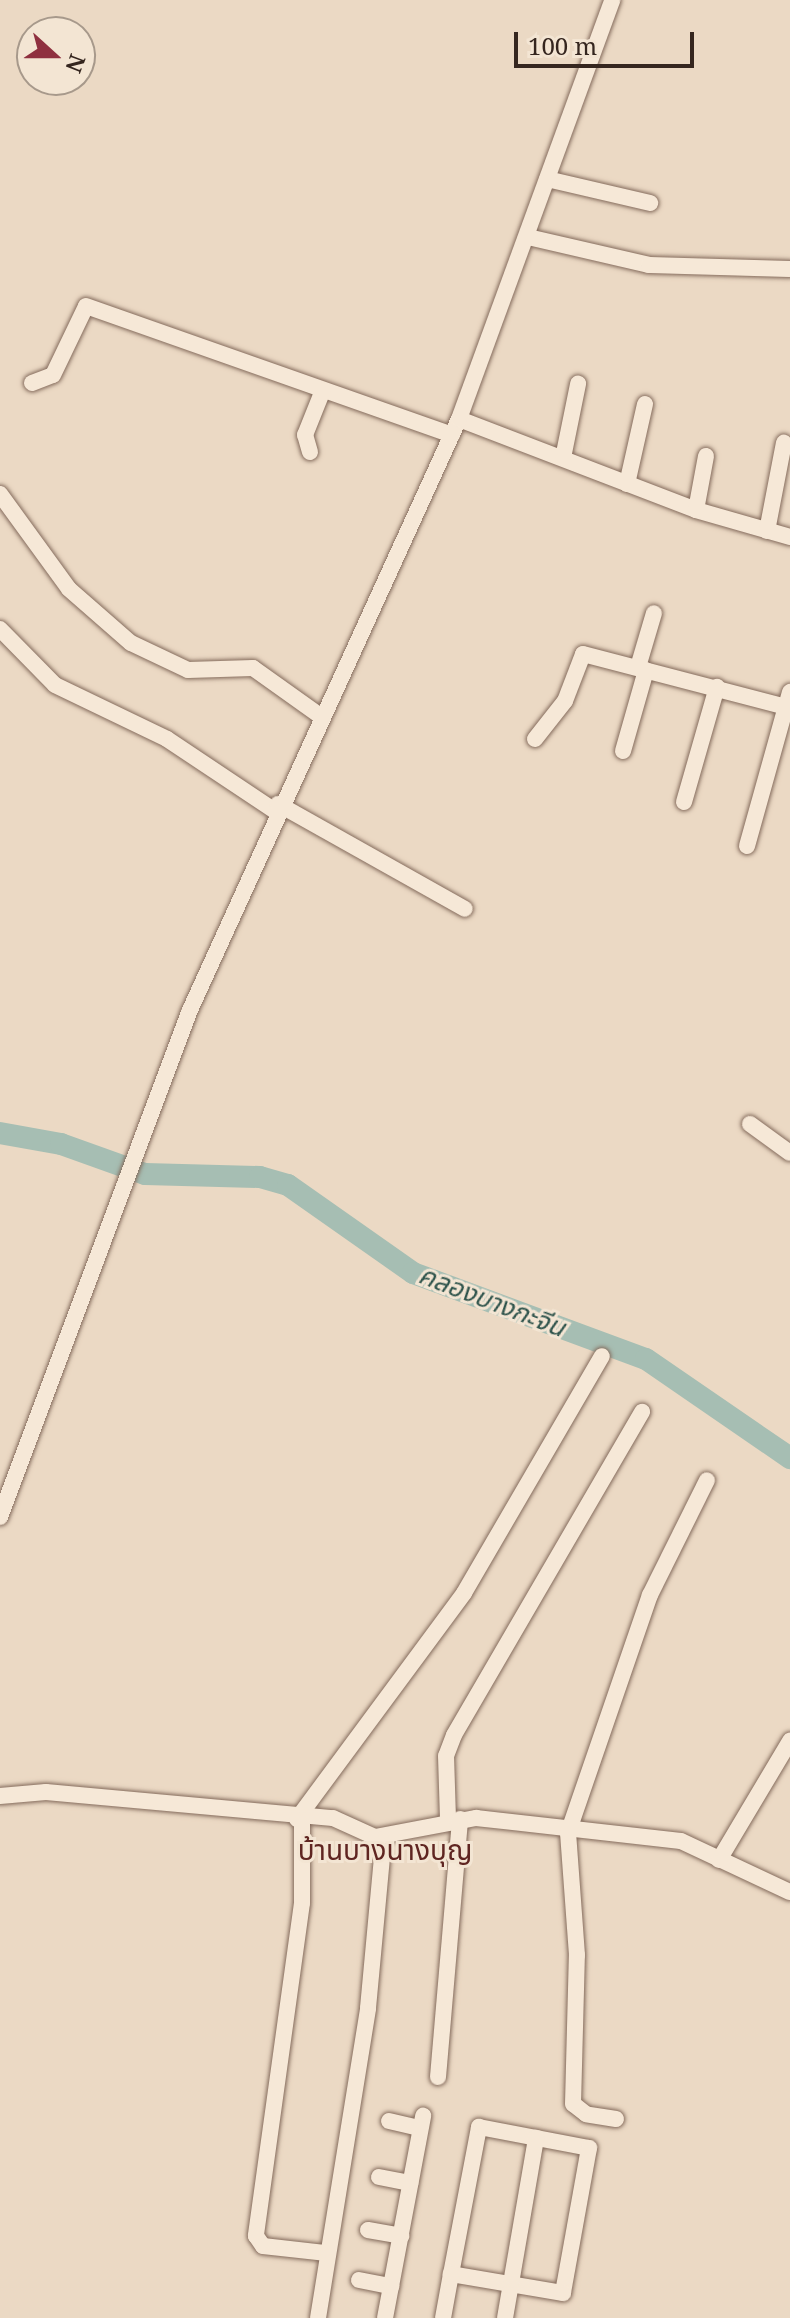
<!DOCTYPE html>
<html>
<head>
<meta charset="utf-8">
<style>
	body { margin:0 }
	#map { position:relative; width:790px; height:2318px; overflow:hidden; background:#ebd9c4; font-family:"Noto Serif","Noto Sans Thai",serif }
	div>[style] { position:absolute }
	.river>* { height:22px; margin:-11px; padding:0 11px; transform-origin:11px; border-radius:11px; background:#a6beb3 }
	.roads { filter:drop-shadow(0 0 2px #846b5c) drop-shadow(0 0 2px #846b5c) }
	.minor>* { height:16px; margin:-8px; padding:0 8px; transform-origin:8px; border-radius:8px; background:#f6e8d7 }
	span { translate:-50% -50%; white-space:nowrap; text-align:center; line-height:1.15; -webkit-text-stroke:6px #f3e5d3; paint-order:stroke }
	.water-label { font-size:26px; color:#2f544c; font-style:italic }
	.quarter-label { font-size:28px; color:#5f2521 }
	.north { position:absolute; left:16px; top:16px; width:80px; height:80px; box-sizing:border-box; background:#f3e5d3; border:2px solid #a7998b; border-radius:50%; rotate:111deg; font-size:22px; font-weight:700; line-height:32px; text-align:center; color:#35261f }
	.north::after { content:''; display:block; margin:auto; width:28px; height:36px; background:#8f303f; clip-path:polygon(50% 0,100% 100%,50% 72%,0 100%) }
	.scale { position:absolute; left:514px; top:32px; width:180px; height:36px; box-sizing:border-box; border:4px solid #35261f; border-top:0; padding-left:10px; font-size:24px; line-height:28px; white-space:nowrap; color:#35261f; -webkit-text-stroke:6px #f3e5d3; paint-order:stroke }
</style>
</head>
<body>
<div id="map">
	<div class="river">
		<div style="left:0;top:1133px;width:62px;rotate:10.2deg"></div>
		<div style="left:61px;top:1144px;width:89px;rotate:19.7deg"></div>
		<div style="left:145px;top:1174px;width:115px;rotate:1.5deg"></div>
		<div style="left:260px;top:1177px;width:29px;rotate:16deg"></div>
		<div style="left:288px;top:1185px;width:153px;rotate:35.1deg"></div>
		<div style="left:413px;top:1273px;width:248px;rotate:20.3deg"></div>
		<div style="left:646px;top:1359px;width:175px;rotate:34.5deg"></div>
	</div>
	<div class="roads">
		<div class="minor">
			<div style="left:547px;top:179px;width:106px;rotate:13.1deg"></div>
			<div style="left:528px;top:237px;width:124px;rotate:13deg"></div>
			<div style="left:649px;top:265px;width:141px;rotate:1.6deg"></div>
			<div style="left:32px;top:383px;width:22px;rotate:-21deg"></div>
			<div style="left:53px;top:375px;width:76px;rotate:-64.4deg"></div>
			<div style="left:86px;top:306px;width:388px;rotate:19.4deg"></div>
			<div style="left:459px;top:419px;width:254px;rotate:21deg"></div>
			<div style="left:696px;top:510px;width:98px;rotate:16deg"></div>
			<div style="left:310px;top:452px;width:18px;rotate:-106deg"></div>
			<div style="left:305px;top:435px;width:48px;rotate:-68.2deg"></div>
			<div style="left:563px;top:458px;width:76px;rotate:-78.5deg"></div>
			<div style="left:627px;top:484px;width:82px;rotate:-77.3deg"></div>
			<div style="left:0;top:494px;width:117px;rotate:54deg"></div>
			<div style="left:69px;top:589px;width:82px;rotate:41.1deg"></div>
			<div style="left:131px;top:643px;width:63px;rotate:25.3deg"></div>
			<div style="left:188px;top:670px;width:65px;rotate:-1.8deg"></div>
			<div style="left:253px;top:668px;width:81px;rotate:35.5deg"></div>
			<div style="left:696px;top:510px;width:55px;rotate:-79.5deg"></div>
			<div style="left:767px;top:531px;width:90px;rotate:-79.1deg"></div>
			<div style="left:0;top:629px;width:78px;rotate:45.5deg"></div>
			<div style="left:55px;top:685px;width:124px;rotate:25.7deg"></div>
			<div style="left:167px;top:739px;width:130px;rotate:33.7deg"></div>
			<div style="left:638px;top:667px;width:56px;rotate:-73.5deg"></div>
			<div style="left:535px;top:739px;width:48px;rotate:-51.7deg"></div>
			<div style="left:565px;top:701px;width:50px;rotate:-69deg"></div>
			<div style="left:583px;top:654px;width:214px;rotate:14.6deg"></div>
			<div style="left:623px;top:751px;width:84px;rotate:-74.1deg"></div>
			<div style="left:684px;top:802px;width:120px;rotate:-74deg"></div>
			<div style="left:278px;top:804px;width:214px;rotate:29.3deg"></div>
			<div style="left:747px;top:846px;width:160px;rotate:-74.4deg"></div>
			<div style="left:750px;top:1124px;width:49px;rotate:35.9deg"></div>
			<div style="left:0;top:1517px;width:541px;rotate:-69.46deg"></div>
			<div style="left:190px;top:1010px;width:649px;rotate:-65.53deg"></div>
			<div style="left:459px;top:419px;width:446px;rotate:-69.9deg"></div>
			<div style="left:0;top:1796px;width:46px;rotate:-5deg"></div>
			<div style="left:46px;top:1792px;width:288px;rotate:5.2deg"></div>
			<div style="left:333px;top:1818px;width:46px;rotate:24.3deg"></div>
			<div style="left:375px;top:1837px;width:103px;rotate:-10.7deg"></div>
			<div style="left:476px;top:1818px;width:206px;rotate:6.4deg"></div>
			<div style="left:681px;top:1841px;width:120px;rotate:25.1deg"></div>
			<div style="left:297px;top:1819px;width:281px;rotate:-53.5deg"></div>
			<div style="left:464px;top:1593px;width:274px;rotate:-59.8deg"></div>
			<div style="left:448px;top:1819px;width:63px;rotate:-91.8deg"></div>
			<div style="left:446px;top:1756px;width:22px;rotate:-69deg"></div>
			<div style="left:454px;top:1735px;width:374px;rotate:-59.8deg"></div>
			<div style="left:302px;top:1820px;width:83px;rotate:90deg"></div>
			<div style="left:302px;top:1903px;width:336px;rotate:97.9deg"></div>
			<div style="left:256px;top:2236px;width:12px;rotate:55deg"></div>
			<div style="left:263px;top:2246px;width:62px;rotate:6.4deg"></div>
			<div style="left:719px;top:1860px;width:139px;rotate:-59.2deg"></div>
			<div style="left:438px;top:2077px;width:259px;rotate:-85.1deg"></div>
			<div style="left:616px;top:2119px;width:30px;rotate:-171deg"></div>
			<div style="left:586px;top:2114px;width:16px;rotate:-142deg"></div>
			<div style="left:573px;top:2104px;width:149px;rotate:-88.5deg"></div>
			<div style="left:577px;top:1955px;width:122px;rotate:-94.2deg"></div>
			<div style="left:568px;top:1833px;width:252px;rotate:-71deg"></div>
			<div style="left:650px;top:1595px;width:128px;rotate:-63.6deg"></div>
			<div style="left:389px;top:2121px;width:32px;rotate:13deg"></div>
			<div style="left:379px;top:2177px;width:32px;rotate:11deg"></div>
			<div style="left:368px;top:2230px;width:34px;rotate:10deg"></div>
			<div style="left:359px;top:2280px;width:33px;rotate:11deg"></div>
			<div style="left:318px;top:2318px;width:314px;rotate:-80.8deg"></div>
			<div style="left:368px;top:2008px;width:153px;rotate:-84.7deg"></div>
			<div style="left:382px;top:1856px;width:20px;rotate:-110deg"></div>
			<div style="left:385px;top:2318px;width:206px;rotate:-79.3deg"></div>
			<div style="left:443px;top:2318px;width:45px;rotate:-79.7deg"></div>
			<div style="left:451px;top:2274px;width:150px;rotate:-79.2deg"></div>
			<div style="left:479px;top:2127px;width:112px;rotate:10.8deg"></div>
			<div style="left:589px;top:2148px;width:147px;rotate:100.2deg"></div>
			<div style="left:563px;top:2293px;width:114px;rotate:-170.4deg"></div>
			<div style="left:505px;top:2318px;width:183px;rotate:-80.2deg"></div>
		</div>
	</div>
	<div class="water-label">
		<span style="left:492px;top:1301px;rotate:21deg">คลองบางกะจีน</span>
	</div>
	<div class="quarter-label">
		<span style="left:385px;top:1849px">บ้านบางนางบุญ</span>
	</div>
	<div class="north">N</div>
	<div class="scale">100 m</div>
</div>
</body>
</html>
